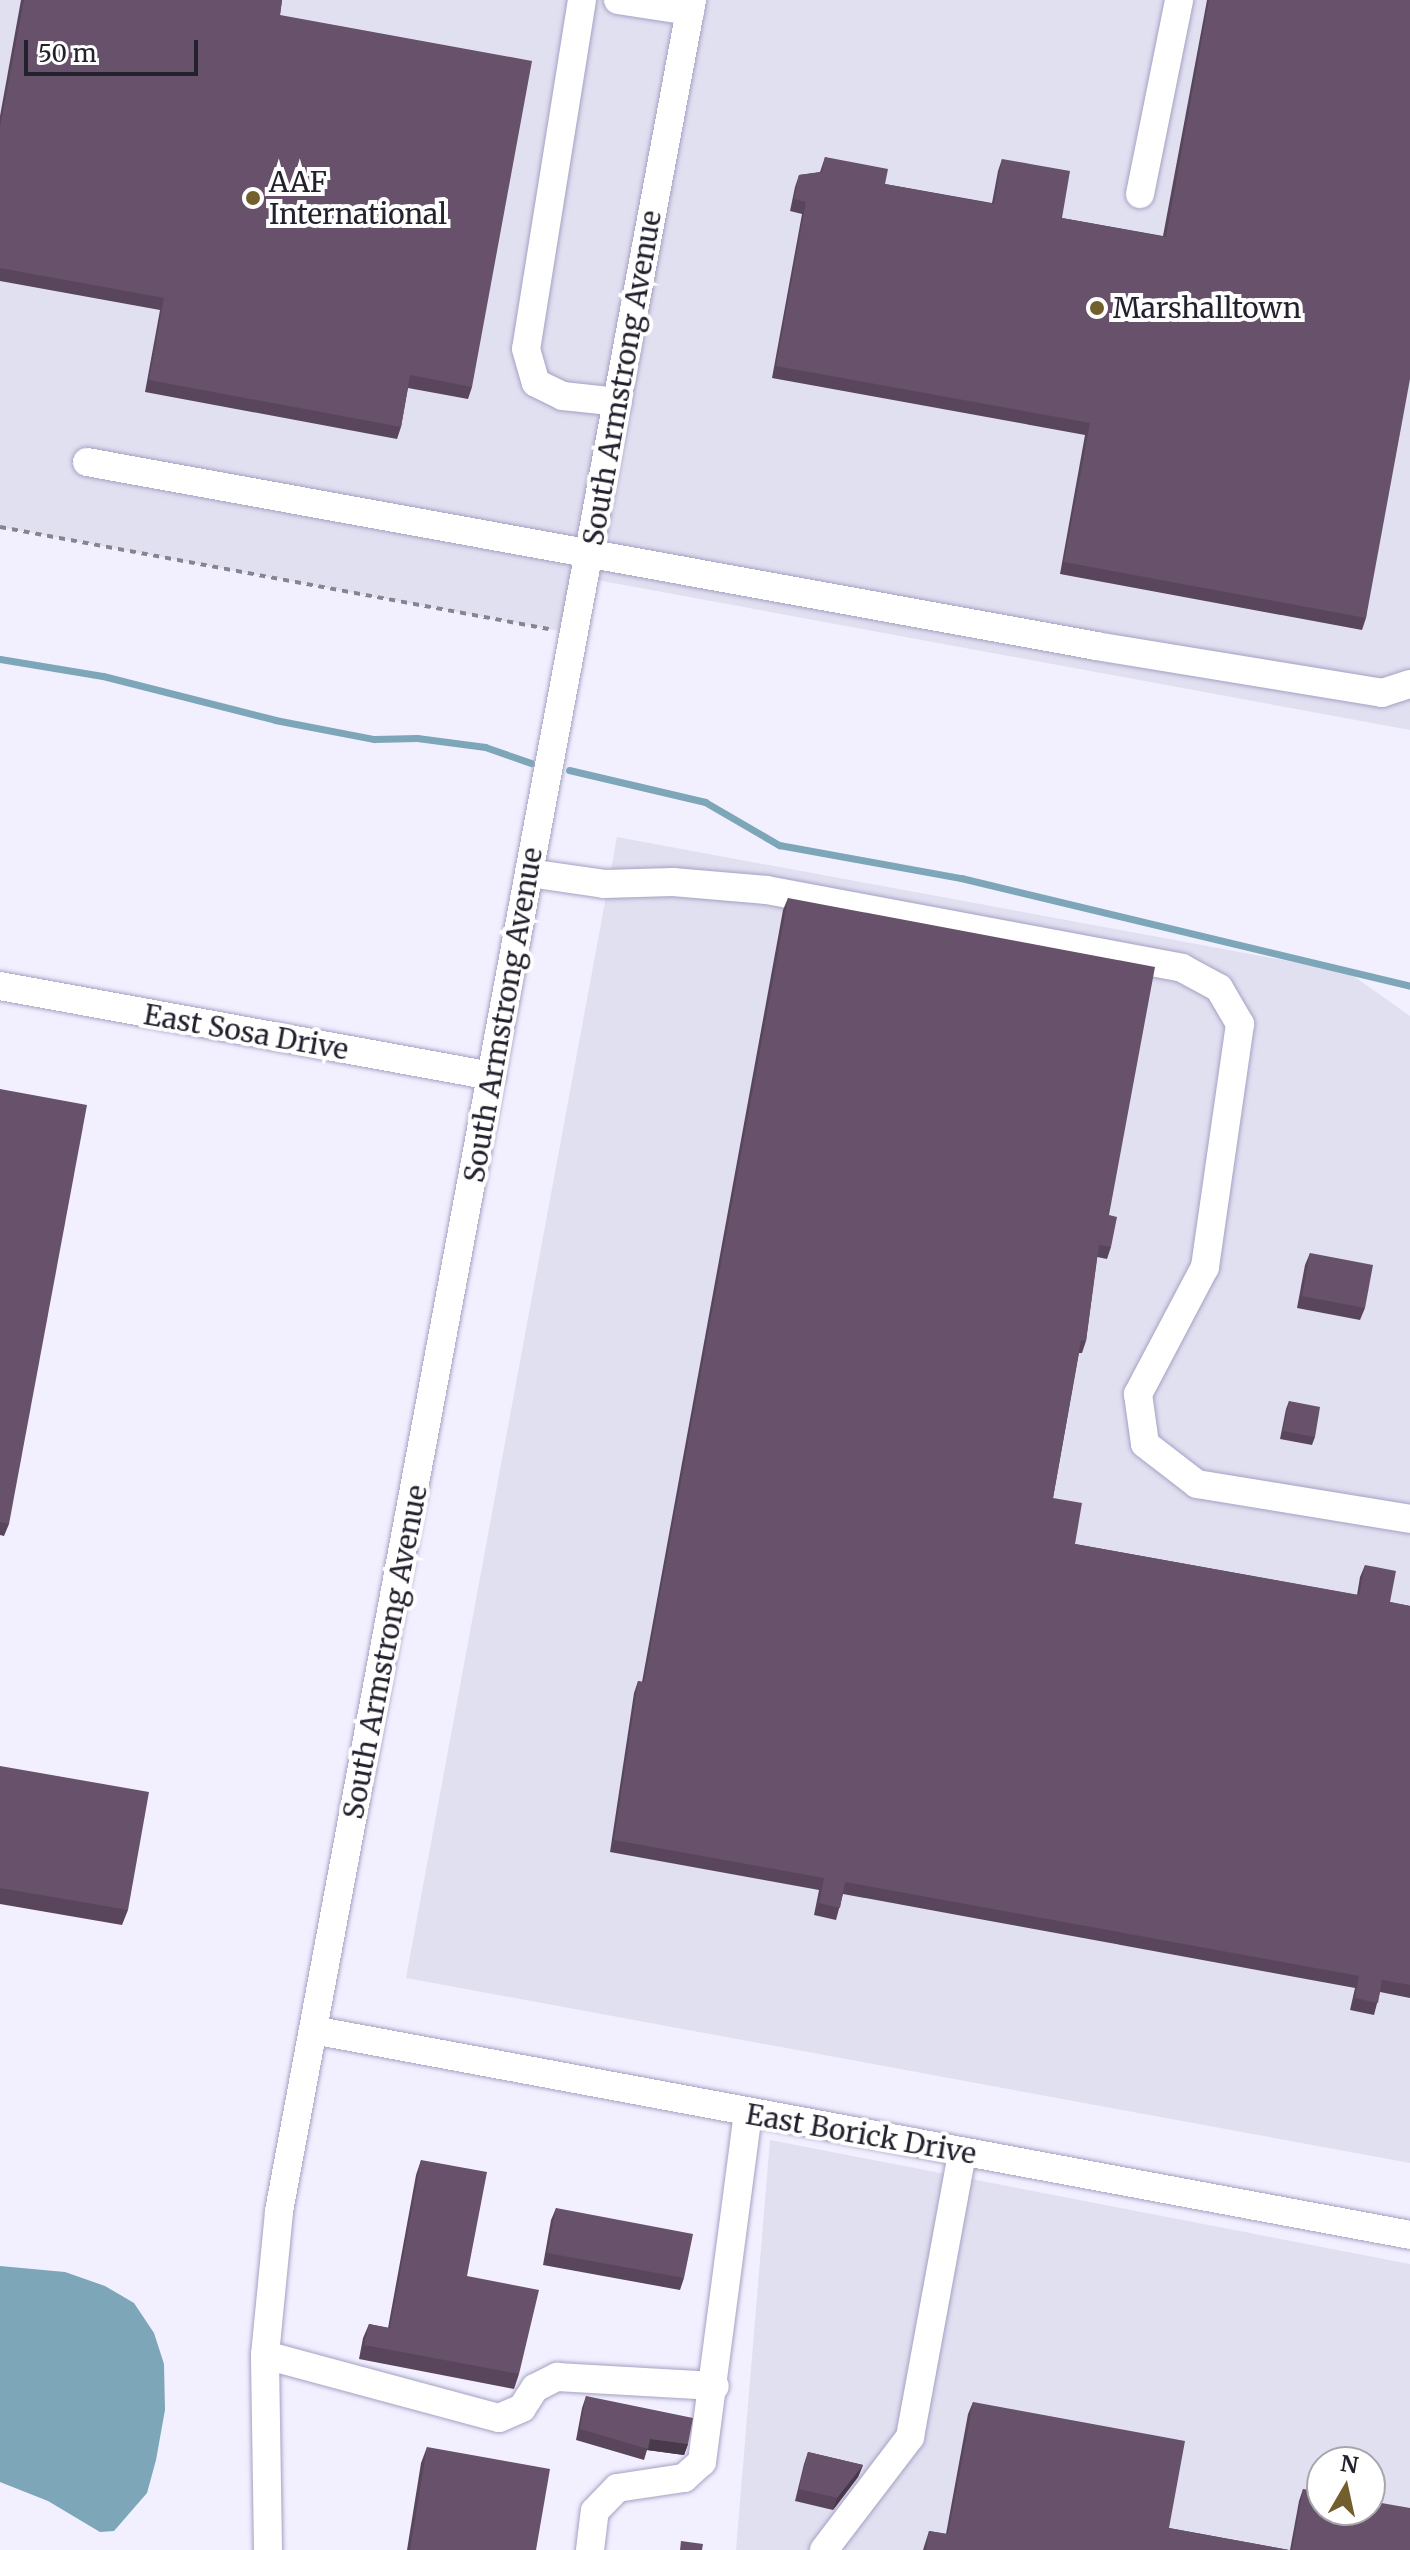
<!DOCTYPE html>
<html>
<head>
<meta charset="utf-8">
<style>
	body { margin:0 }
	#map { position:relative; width:1410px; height:2550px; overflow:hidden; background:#f2f0ff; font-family:Merriweather,serif }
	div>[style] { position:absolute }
	.built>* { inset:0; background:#e1e0f1 }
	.water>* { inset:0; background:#7da6b9 }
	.stream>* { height:7px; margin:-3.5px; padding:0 3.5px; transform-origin:3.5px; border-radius:3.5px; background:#7da6b9 }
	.path>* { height:4px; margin-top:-2px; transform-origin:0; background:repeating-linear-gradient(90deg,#868491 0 6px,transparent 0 12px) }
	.roads { filter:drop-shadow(0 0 2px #a5a1c3) drop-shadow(0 0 2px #a5a1c3) }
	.minor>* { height:28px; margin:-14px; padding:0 14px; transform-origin:14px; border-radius:14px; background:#fff }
	.wall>* { inset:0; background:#59465c }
	.shaded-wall>* { inset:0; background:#48394b }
	.building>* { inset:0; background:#67516b }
	.dots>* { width:22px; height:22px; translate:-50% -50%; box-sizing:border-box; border:4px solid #fff; border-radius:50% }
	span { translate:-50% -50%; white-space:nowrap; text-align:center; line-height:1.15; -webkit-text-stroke:8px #fff; paint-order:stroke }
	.poi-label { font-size:28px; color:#22212d }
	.left { translate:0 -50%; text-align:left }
	.street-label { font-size:28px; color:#22212d }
	.north { position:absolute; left:1306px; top:2446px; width:80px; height:80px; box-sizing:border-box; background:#fff; border:2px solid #a7a6ab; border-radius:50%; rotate:9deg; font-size:22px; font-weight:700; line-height:32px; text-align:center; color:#22212d }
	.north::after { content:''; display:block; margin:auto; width:28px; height:36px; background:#735e2e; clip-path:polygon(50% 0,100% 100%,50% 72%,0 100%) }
	.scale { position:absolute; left:24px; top:40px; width:174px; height:36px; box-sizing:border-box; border:4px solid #22212d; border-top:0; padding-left:10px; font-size:24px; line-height:28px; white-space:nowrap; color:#22212d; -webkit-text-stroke:6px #fff; paint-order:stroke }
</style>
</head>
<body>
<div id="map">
	<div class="built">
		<div style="clip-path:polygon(0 0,1410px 0,1410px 730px,586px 578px,575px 634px,0 527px)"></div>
		<div style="clip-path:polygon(617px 837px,1348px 972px,1410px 1016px,1410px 2163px,406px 1978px)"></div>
		<div style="clip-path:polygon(evenodd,770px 2140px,1410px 2264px,1410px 2550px,736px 2550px,770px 2140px,1322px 2462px,1370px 2462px,1370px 2510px,1322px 2510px,1322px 2462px)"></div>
	</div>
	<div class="water">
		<div style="clip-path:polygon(0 2266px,65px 2272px,105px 2286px,134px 2303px,154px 2333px,164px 2364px,165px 2410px,156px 2460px,147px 2493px,114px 2531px,100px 2532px,48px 2501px,0 2482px)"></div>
	</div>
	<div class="stream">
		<div style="left:0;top:659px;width:104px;rotate:9.4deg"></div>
		<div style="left:103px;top:676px;width:178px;rotate:14.3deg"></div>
		<div style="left:275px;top:720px;width:101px;rotate:10.9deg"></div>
		<div style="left:374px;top:739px;width:43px;rotate:-1.3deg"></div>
		<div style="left:417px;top:738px;width:69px;rotate:7.5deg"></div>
		<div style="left:485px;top:747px;width:49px;rotate:19.2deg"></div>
		<div style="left:569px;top:770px;width:140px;rotate:13.2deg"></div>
		<div style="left:705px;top:802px;width:86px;rotate:30.2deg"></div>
		<div style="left:779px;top:845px;width:185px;rotate:10.3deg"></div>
		<div style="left:961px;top:878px;width:462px;rotate:13.5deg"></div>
	</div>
	<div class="path">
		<div style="left:0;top:527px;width:558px;rotate:10.53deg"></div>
	</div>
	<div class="roads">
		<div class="minor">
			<div style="left:582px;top:0;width:353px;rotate:99.1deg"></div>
			<div style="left:526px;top:349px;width:35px;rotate:74deg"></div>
			<div style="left:536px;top:383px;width:30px;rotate:26deg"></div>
			<div style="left:563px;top:396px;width:55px;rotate:6.2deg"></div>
			<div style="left:618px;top:0;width:73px;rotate:8.7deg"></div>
			<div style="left:1140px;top:194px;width:198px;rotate:-78.6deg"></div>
			<div style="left:87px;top:462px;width:1026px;rotate:10.33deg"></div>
			<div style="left:1096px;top:646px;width:290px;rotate:9.3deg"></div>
			<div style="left:1382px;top:693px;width:29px;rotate:-18deg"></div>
			<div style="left:529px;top:873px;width:76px;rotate:8.3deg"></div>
			<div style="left:604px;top:884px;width:69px;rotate:-1.7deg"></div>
			<div style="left:673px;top:882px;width:94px;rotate:4.9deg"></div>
			<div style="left:767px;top:890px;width:422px;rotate:10.6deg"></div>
			<div style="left:1182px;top:968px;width:42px;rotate:28.4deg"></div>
			<div style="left:1219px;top:988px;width:42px;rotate:59.7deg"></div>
			<div style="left:1240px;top:1024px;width:246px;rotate:98.2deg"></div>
			<div style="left:1205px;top:1267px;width:144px;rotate:117.8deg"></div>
			<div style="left:1138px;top:1394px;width:50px;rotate:82deg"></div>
			<div style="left:1145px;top:1444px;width:66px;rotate:37.6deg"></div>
			<div style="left:1197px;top:1484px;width:216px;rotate:9.3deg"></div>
			<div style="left:0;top:986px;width:500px;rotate:10.37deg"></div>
			<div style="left:313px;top:2030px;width:1116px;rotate:10.58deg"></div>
			<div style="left:265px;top:2355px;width:242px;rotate:15.1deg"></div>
			<div style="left:499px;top:2418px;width:25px;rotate:-23deg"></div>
			<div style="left:522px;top:2408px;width:24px;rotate:-57deg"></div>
			<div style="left:535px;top:2388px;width:25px;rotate:-27deg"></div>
			<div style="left:557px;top:2377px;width:158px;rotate:3.3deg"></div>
			<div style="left:268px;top:2550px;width:195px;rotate:-90.9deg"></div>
			<div style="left:265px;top:2355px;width:145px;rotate:-84.4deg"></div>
			<div style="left:279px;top:2211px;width:2249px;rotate:-79.42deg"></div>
			<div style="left:590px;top:2550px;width:39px;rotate:-83deg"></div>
			<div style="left:595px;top:2511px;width:32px;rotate:-46deg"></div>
			<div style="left:617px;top:2488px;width:68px;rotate:-8.5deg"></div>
			<div style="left:684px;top:2478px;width:24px;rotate:-42deg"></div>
			<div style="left:702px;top:2462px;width:352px;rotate:-82.5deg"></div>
			<div style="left:824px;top:2550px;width:142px;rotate:-52.7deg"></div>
			<div style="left:910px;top:2437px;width:289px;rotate:-79.6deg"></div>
		</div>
	</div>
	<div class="wall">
		<div style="clip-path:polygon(21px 0,282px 0,280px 15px,472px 387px,468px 399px,408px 388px,401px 427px,397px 439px,145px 392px,160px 310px,0 281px,0 116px)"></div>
		<div style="clip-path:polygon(1207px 0,1410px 0,1366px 618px,1362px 630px,1060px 574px,1085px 435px,772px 378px,802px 214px,790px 211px,795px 187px,799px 175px,820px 172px,825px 157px,885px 184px,992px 203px,998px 171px,1002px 159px,1062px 218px,1163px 236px)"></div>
		<div style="clip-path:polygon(788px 898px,1109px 1215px,1111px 1247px,1107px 1259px,1097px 1257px,1086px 1341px,1082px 1353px,1079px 1353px,1053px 1498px,1075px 1544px,1357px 1595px,1360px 1577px,1365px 1565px,1390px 1602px,1410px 1606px,1410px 1998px,1380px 1992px,1374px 2015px,1350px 2010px,1355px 1988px,843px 1894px,836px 1920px,814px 1915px,819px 1890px,610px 1852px,634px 1693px,638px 1681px,642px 1682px,783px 910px)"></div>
		<div style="clip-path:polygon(0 1089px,9px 1524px,4px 1536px,0 1535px)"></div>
		<div style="clip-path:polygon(1310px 1253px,1365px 1308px,1360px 1320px,1297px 1308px,1305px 1265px)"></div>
		<div style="clip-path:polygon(1289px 1401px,1315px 1437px,1312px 1445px,1280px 1439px,1286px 1409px)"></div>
		<div style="clip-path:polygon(0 1766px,128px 1910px,122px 1925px,0 1904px)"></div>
		<div style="clip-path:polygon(421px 2160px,467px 2276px,519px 2374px,514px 2389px,359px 2359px,363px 2338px,369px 2324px,388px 2328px,416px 2175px)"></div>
		<div style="clip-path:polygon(556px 2208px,684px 2278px,680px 2290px,543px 2265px,551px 2220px)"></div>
		<div style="clip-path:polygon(586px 2396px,688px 2444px,684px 2455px,647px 2450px,644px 2460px,576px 2440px,582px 2408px)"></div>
		<div style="clip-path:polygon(973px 2402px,1169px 2528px,1289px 2550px,923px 2550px,929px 2531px,946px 2534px,968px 2414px)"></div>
		<div style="clip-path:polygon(427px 2447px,536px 2550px,407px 2550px,421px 2463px)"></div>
		<div style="clip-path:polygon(808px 2452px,863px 2465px,858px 2477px,833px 2510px,795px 2501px,804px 2464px)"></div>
		<div style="clip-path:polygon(1303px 2489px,1410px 2550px,1290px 2550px,1299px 2501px)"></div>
	</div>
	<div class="shaded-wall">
		<div style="clip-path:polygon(650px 2439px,688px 2444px,684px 2455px,647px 2450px)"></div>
		<div style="clip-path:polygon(863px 2465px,858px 2477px,833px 2510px,837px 2498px)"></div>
	</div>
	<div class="building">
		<div style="clip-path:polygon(24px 0,282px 0,280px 15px,532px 61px,472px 387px,410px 375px,401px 427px,149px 380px,164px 298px,0 268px,0 127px)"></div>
		<div style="clip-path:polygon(1209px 0,1410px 0,1410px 379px,1366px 618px,1064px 562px,1090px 423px,776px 366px,806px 202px,794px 199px,799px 175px,822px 172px,825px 157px,888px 169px,885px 184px,994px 204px,1002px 159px,1070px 171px,1062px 218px,1166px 237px)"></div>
		<div style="clip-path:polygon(788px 898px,1155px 967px,1109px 1215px,1117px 1217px,1111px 1247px,1099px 1245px,1086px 1341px,1081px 1340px,1053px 1498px,1082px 1503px,1075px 1544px,1359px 1595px,1365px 1565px,1396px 1571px,1390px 1602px,1410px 1606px,1410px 1985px,1382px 1980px,1378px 2003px,1355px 1998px,1359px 1976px,845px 1882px,840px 1908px,819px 1903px,824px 1878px,614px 1840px,638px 1681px,644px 1682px)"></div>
		<div style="clip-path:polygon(0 1089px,87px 1105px,9px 1524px,0 1522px)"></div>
		<div style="clip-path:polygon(1310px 1253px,1373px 1265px,1365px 1308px,1302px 1296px)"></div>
		<div style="clip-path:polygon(1289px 1401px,1320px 1407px,1315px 1437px,1283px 1431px)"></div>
		<div style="clip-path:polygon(0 1766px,149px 1792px,128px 1910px,0 1888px)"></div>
		<div style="clip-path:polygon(421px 2160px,487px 2172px,467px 2276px,539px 2290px,519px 2374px,364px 2345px,369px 2324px,390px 2328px)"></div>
		<div style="clip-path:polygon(556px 2208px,693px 2234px,684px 2278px,547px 2253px)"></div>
		<div style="clip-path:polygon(586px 2396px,693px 2418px,688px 2444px,650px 2439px,648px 2449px,580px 2429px)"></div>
		<div style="clip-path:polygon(973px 2402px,1185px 2441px,1169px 2528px,1289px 2550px,926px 2550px,929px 2531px,948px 2534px)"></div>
		<div style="clip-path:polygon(427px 2447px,550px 2469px,536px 2550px,410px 2550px)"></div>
		<div style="clip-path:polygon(808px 2452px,863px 2465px,837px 2498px,799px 2489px)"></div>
		<div style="clip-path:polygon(1303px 2489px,1322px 2492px,1322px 2510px,1370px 2510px,1370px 2501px,1410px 2508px,1410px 2550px,1292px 2550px)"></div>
		<div style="clip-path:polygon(681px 2541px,703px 2544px,702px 2550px,680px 2550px)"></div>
	</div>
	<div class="dots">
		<div style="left:253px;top:198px;background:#735e2e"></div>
		<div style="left:1097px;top:308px;background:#735e2e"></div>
	</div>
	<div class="poi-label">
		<span class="left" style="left:269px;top:198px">AAF<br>International</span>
		<span class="left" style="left:1113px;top:308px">Marshalltown</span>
	</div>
	<div class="street-label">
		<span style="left:622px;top:378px;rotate:-80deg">South Armstrong Avenue</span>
		<span style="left:503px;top:1015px;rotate:-80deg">South Armstrong Avenue</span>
		<span style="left:246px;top:1032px;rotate:10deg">East Sosa Drive</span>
		<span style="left:385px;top:1652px;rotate:-79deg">South Armstrong Avenue</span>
		<span style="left:861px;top:2134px;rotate:10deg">East Borick Drive</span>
	</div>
	<div class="north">N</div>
	<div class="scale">50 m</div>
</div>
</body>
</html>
